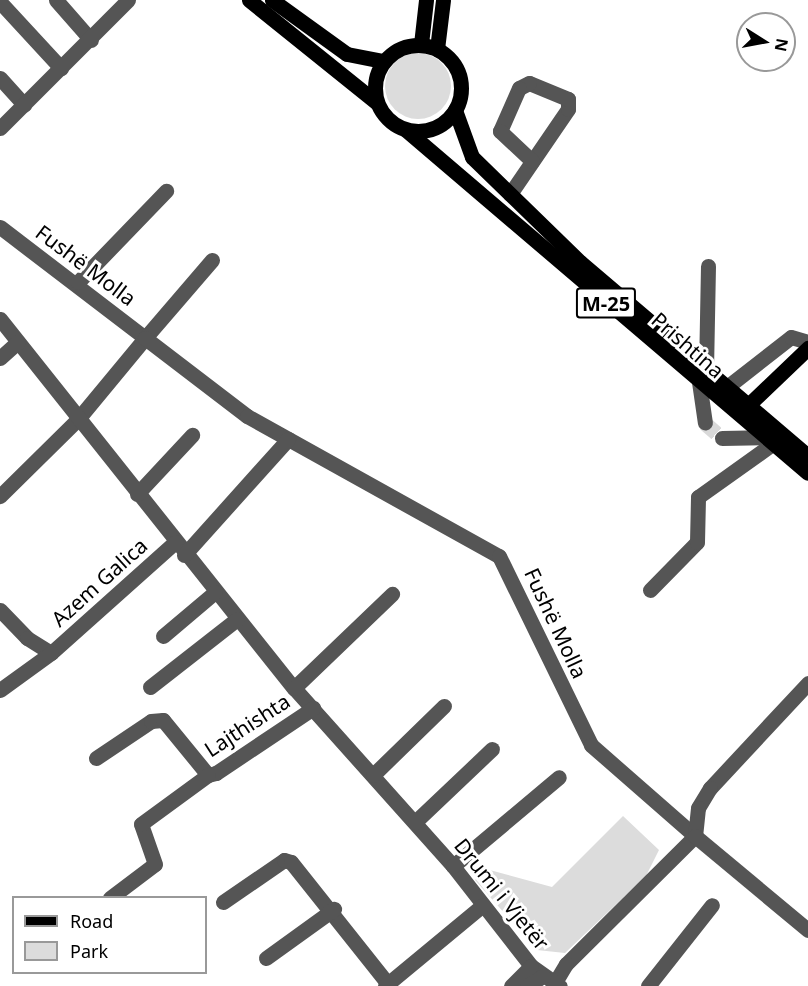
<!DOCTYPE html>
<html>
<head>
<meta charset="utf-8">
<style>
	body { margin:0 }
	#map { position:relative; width:808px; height:986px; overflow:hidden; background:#fff; font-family:"Noto Sans",sans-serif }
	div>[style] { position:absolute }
	.green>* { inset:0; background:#dcdcdc }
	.round { border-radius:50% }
	.minor-tunnel>* { height:15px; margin-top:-7.5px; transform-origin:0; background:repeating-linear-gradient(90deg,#d9d9d9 0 15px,transparent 0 23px) }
	.minor>* { height:15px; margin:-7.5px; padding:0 7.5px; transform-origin:7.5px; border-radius:7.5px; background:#555 }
	.major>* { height:15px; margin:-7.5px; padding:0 7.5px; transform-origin:7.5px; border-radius:7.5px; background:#000 }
	.major>.ring { margin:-7.5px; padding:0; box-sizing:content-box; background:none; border:15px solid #000; border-radius:50% }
	span { translate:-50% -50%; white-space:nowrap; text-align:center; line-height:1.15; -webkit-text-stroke:6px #fff; paint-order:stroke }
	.shield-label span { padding:2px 4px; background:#fff; border:2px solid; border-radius:4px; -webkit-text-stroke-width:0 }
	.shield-label { font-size:20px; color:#000; font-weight:700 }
	.street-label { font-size:21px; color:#000 }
	.legend { position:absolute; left:12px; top:896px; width:195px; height:78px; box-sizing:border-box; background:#fff; border:2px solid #999; margin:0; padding:8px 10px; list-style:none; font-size:18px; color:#000 }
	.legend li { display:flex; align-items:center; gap:12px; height:30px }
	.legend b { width:30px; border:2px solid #999 }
	.north { position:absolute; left:736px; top:12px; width:60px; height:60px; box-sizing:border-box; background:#fff; border:2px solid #999; border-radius:50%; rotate:101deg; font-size:16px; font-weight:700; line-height:24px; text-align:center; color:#000 }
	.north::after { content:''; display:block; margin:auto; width:21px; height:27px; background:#000; clip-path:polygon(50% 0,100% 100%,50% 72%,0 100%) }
</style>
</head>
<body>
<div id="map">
	<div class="green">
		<div class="round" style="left:385px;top:53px;width:66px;height:66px"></div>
		<div style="clip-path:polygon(623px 816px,659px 850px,646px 876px,565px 953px,537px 950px,475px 880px,486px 869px,552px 887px)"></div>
	</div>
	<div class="minor-tunnel">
		<div style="left:705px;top:423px;width:23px;rotate:41deg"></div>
	</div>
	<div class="minor">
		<div style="left:56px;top:0;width:53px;rotate:48.8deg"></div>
		<div style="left:0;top:2px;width:90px;rotate:47.3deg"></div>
		<div style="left:0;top:78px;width:36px;rotate:48deg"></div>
		<div style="left:0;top:128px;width:181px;rotate:-45deg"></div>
		<div style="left:510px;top:194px;width:103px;rotate:-55.7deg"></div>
		<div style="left:568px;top:109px;width:10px;rotate:-90deg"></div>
		<div style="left:568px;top:99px;width:42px;rotate:-157.7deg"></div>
		<div style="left:529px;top:83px;width:11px;rotate:153deg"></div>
		<div style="left:519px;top:88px;width:47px;rotate:113.8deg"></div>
		<div style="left:500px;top:131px;width:44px;rotate:43.2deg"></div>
		<div style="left:0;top:227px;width:183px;rotate:37.4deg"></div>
		<div style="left:145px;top:338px;width:105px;rotate:129.6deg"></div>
		<div style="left:78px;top:419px;width:110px;rotate:135.4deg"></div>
		<div style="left:212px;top:260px;width:103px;rotate:130.7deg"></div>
		<div style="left:145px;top:338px;width:128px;rotate:37.4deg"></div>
		<div style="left:247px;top:416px;width:288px;rotate:29.1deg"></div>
		<div style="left:499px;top:556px;width:210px;rotate:64deg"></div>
		<div style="left:591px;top:745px;width:138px;rotate:41.2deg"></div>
		<div style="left:695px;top:836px;width:182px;rotate:135.2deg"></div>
		<div style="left:566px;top:964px;width:26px;rotate:121deg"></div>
		<div style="left:78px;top:282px;width:127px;rotate:-46deg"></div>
		<div style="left:0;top:319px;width:472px;rotate:51.5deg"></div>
		<div style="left:294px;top:688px;width:239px;rotate:48.2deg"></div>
		<div style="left:453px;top:866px;width:127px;rotate:52deg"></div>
		<div style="left:531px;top:966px;width:35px;rotate:35deg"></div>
		<div style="left:0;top:358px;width:24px;rotate:-42deg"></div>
		<div style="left:706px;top:370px;width:104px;rotate:-88.9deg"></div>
		<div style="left:699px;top:382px;width:41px;rotate:81.7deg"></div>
		<div style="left:727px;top:387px;width:81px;rotate:-38deg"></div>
		<div style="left:791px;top:337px;width:18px;rotate:16deg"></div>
		<div style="left:722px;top:438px;width:39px;rotate:-1deg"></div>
		<div style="left:137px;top:494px;width:81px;rotate:-47deg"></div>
		<div style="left:184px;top:555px;width:156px;rotate:-48.1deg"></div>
		<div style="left:650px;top:590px;width:67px;rotate:-45.6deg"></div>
		<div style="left:697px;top:542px;width:45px;rotate:-88.7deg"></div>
		<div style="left:698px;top:497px;width:90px;rotate:-35.5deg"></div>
		<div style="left:0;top:610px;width:39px;rotate:46deg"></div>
		<div style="left:27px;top:638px;width:28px;rotate:32deg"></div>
		<div style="left:51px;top:653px;width:166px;rotate:-41.8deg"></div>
		<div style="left:163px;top:636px;width:68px;rotate:-40.2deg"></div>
		<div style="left:808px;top:683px;width:144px;rotate:133deg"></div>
		<div style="left:710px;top:788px;width:23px;rotate:121deg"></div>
		<div style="left:698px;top:808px;width:28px;rotate:96deg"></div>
		<div style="left:695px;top:836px;width:147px;rotate:39.8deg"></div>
		<div style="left:150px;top:687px;width:110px;rotate:-38deg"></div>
		<div style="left:294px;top:688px;width:136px;rotate:-43.8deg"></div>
		<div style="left:0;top:690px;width:63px;rotate:-36deg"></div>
		<div style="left:96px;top:758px;width:66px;rotate:-33.9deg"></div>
		<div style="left:151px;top:721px;width:12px;rotate:-5deg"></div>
		<div style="left:163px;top:720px;width:71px;rotate:50.7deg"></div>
		<div style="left:208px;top:775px;width:8px;rotate:-14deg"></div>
		<div style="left:216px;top:773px;width:117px;rotate:-33.8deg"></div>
		<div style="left:373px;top:775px;width:99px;rotate:-44.2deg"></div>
		<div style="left:415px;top:822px;width:106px;rotate:-43.5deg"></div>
		<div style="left:453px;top:866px;width:138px;rotate:-40deg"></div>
		<div style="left:110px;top:898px;width:56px;rotate:-37.1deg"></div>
		<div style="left:155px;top:864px;width:42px;rotate:-109.3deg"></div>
		<div style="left:141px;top:824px;width:83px;rotate:-36.2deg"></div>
		<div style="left:223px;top:902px;width:74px;rotate:-34.5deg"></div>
		<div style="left:284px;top:860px;width:7px;rotate:16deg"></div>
		<div style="left:291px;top:862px;width:156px;rotate:51.5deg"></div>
		<div style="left:266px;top:958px;width:84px;rotate:-35.8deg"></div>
		<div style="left:385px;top:986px;width:127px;rotate:-39.6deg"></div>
		<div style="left:511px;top:986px;width:28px;rotate:-45deg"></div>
		<div style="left:527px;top:986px;width:19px;rotate:-32deg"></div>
		<div style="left:648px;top:986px;width:103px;rotate:-51.7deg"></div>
	</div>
	<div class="major">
		<div style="left:249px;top:0;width:163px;rotate:38.8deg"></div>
		<div style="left:272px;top:0;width:92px;rotate:35.8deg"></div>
		<div style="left:347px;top:54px;width:37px;rotate:11deg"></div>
		<div style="left:421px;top:44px;width:44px;rotate:-83.5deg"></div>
		<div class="ring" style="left:375px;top:45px;width:71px;height:71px"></div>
		<div style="left:437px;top:49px;width:49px;rotate:-83deg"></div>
		<div style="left:455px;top:110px;width:50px;rotate:70.1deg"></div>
		<div style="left:472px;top:157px;width:151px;rotate:44.2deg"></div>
		<div style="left:580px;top:262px;width:299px;rotate:40.4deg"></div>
		<div style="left:406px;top:130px;width:528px;rotate:40.47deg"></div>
		<div style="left:741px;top:412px;width:93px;rotate:-43.7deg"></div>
	</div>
	<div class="shield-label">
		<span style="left:606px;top:303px">M-25</span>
	</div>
	<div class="street-label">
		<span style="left:86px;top:265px;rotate:37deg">Fushë Molla</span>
		<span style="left:688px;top:345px;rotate:41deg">Prishtina</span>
		<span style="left:99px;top:582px;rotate:-42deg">Azem Galica</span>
		<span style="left:556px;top:623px;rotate:65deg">Fushë Molla</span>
		<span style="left:247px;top:725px;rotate:-33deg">Lajthishta</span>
		<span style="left:502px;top:894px;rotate:51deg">Drumi i Vjetër</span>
	</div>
	<ul class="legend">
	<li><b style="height:8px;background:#000"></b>Road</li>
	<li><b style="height:16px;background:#dcdcdc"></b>Park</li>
	</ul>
	<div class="north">N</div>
</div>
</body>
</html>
